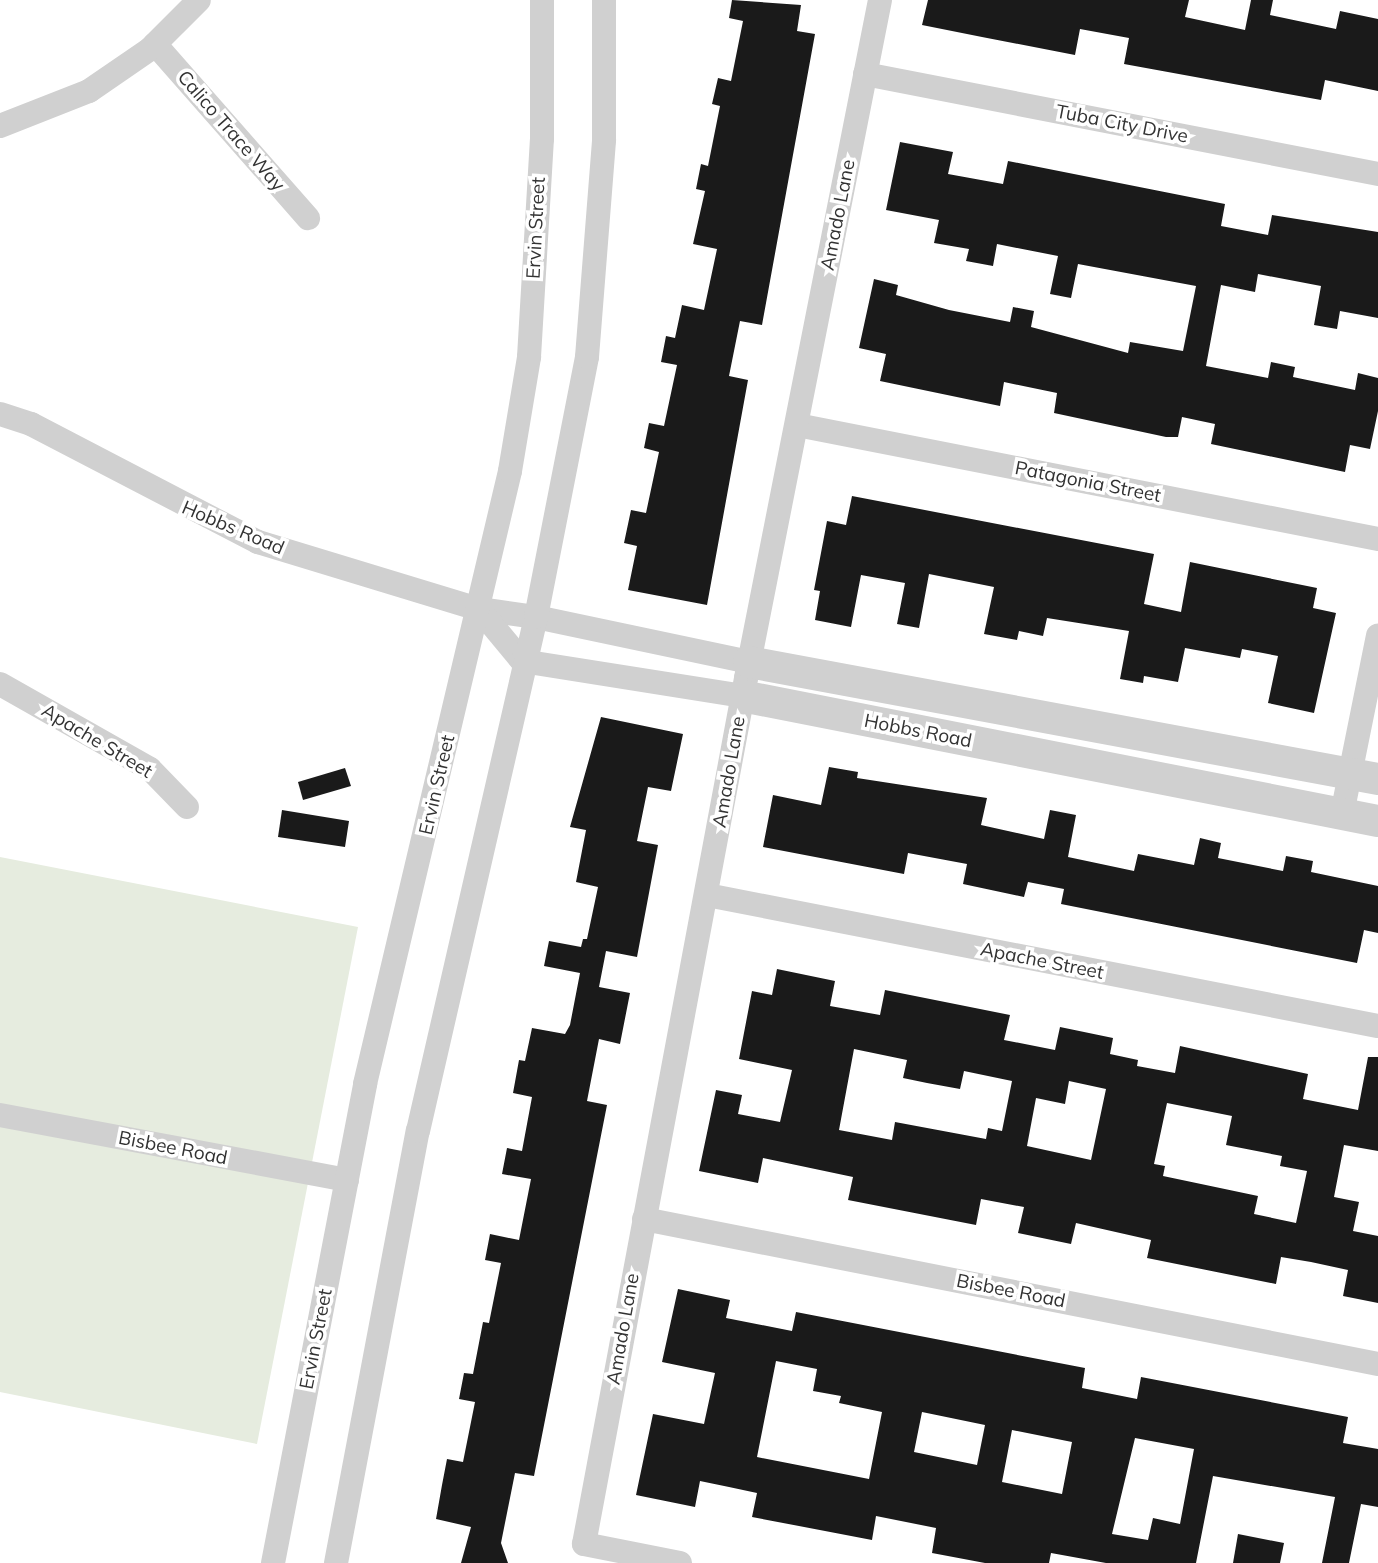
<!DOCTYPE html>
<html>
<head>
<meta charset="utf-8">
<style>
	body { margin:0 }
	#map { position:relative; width:1378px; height:1563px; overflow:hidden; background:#fff; font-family:Mulish,sans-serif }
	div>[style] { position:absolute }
	.green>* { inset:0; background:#e6ecdf }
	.building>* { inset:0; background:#1a1a1a }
	.minor>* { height:24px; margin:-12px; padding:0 12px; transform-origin:12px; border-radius:12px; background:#d0d0d0 }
	.tertiary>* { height:32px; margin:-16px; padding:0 16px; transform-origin:16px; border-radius:16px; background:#d0d0d0 }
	span { translate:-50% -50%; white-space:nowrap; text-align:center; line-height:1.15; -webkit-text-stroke:7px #fff; paint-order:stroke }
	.street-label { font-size:19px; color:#333 }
</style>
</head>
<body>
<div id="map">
	<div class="green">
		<div style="clip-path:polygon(0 857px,358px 927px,257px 1444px,0 1392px)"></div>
	</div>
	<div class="building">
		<div style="clip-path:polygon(732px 0,801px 5px,797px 31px,815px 34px,762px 325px,740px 321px,729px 376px,748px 380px,707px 605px,628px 590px,637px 546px,624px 543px,631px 510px,646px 513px,659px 452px,644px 448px,649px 423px,664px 426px,677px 365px,661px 362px,666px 336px,675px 338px,682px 305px,704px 310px,717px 249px,693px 244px,705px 191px,696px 189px,701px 164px,708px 166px,720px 106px,712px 104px,718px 78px,731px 81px,743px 21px,729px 18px)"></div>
		<div style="clip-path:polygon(928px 0,1189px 0,1185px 17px,1245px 30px,1251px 0,1273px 0,1270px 15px,1336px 29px,1340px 11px,1378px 19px,1378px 91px,1325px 80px,1321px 100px,1124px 64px,1129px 38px,1080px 29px,1075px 55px,982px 37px,922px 25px)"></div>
		<div style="clip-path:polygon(900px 142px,953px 152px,948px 174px,1003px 184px,1008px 161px,1225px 204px,1221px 226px,1268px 235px,1272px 215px,1378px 232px,1378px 318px,1340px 311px,1337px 329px,1314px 325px,1321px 286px,1258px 274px,1255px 292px,1221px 285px,1206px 366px,1268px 378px,1271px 362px,1295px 367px,1293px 377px,1355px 390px,1358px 373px,1378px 378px,1378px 411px,1370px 449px,1350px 445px,1345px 472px,1211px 444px,1215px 424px,1182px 417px,1178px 437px,1166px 437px,1054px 413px,1057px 393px,1004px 382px,1000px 406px,880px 381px,886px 354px,859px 348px,874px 279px,898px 285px,896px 295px,949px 310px,1010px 322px,1013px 307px,1034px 311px,1031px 327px,1128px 353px,1130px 342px,1183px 351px,1196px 286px,1078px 264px,1071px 298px,1050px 294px,1058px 256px,997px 244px,993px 266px,966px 261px,969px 249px,934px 243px,939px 220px,886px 210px)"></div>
		<div style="clip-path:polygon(852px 496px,1154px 554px,1144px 604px,1181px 612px,1190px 562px,1317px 588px,1313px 608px,1336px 613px,1314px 713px,1268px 703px,1278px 656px,1242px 649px,1240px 658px,1185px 648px,1178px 682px,1144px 676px,1143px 683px,1120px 679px,1129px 631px,1047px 618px,1043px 636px,1019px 631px,1017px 640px,984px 634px,994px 587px,929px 574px,919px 628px,897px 624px,905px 583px,861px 575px,851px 627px,815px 620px,820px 591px,814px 590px,827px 521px,846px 525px)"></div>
		<div style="clip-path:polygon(601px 717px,683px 734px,671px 791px,648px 787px,637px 841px,658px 845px,637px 957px,606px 951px,599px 987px,630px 993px,620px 1044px,599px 1039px,587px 1101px,607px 1105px,534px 1476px,515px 1473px,501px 1543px,508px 1563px,461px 1563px,471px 1527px,436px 1519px,442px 1485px,447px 1459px,463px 1462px,475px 1402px,459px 1399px,464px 1373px,473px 1374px,483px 1322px,489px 1323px,501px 1263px,485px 1260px,490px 1234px,519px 1240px,531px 1179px,502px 1174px,507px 1148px,522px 1151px,532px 1097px,513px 1093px,519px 1060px,525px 1061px,532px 1028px,565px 1034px,570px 1025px,580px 973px,544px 966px,549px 941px,581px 947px,583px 939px,587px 939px,598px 887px,576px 882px,586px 830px,570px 827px)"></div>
		<div style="clip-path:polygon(829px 767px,858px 772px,857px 778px,987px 798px,981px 825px,1044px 839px,1050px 810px,1076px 815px,1068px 857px,1134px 871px,1138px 854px,1194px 865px,1200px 838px,1221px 843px,1218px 858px,1283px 871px,1286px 856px,1313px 861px,1311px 872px,1378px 886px,1378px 933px,1364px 930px,1357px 963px,1061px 904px,1064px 889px,1028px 882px,1024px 897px,963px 884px,967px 864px,908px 853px,904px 874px,763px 847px,773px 795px,821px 805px)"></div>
		<div style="clip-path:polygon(345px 768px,351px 786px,303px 800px,298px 782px)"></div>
		<div style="clip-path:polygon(282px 810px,349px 821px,345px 847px,278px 837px)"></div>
		<div style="clip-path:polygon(evenodd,777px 969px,835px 981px,830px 1006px,880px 1015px,885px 990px,1010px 1015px,1004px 1040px,1055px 1050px,1060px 1027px,1113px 1038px,1110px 1054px,1138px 1060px,1137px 1066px,1175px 1073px,1180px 1046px,1308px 1074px,1303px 1099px,1358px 1110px,1368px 1057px,1378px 1057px,1378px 1151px,1344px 1145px,1334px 1197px,1359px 1202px,1353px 1231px,1378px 1236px,1378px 1303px,1343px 1296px,1348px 1270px,1311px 1262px,1281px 1257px,1276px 1284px,1147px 1258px,1151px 1240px,1076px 1223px,1071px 1244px,1018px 1233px,1024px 1207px,981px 1199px,976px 1225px,848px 1200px,853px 1177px,763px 1158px,758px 1183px,699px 1171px,716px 1090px,742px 1095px,738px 1114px,780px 1122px,792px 1070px,739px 1059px,752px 991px,772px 995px,777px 969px,854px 1049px,907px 1060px,903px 1078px,927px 1083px,960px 1089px,964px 1071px,1012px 1081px,1002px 1131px,988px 1128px,986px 1139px,895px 1122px,892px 1140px,839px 1130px,854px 1049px,777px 969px,1069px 1081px,1106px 1089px,1091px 1160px,1027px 1146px,1036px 1098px,1065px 1104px,1069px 1081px,777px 969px,1167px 1103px,1232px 1116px,1226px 1145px,1282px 1156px,1280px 1166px,1307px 1171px,1296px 1223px,1254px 1214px,1258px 1196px,1163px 1176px,1165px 1166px,1154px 1164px,1167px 1103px)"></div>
		<div style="clip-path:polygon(evenodd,678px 1289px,730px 1300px,726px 1318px,792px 1331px,796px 1312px,1085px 1368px,1082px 1388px,1137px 1399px,1141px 1377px,1348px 1417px,1343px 1443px,1378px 1449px,1378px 1507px,1361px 1504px,1349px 1563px,1322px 1563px,1335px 1497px,1213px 1476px,1196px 1563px,1106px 1563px,1051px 1553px,1049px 1563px,985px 1563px,932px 1553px,936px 1528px,876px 1516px,872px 1540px,752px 1517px,757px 1493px,729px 1487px,700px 1481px,695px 1507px,636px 1495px,653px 1414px,704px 1424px,715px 1373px,662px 1362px,678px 1289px,776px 1361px,817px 1369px,813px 1391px,841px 1396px,839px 1403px,882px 1412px,869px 1479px,757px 1457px,776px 1361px,678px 1289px,922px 1412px,985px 1425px,977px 1465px,914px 1452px,922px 1412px,678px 1289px,1012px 1430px,1072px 1442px,1062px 1494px,1002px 1482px,1012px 1430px,678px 1289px,1135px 1438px,1194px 1449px,1180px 1524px,1153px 1518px,1148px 1540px,1112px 1534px,1135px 1438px)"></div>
		<div style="clip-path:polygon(1238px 1534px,1284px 1543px,1280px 1563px,1233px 1563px)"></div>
	</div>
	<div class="minor">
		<div style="left:155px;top:44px;width:232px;rotate:48.7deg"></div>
		<div style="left:865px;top:74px;width:523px;rotate:11.03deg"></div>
		<div style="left:0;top:126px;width:96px;rotate:-21.5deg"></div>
		<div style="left:89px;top:91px;width:74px;rotate:-34.5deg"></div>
		<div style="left:150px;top:49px;width:69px;rotate:-45deg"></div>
		<div style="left:0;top:414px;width:33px;rotate:18deg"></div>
		<div style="left:31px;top:424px;width:256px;rotate:27.5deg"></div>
		<div style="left:258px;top:542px;width:231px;rotate:16.9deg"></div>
		<div style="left:479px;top:609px;width:58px;rotate:8deg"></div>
		<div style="left:536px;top:617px;width:218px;rotate:11.9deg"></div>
		<div style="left:797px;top:425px;width:592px;rotate:11.1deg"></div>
		<div style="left:479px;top:609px;width:67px;rotate:50.4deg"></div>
		<div style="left:522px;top:661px;width:223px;rotate:9deg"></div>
		<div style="left:0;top:684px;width:172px;rotate:29.5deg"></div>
		<div style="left:150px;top:769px;width:53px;rotate:45.8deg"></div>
		<div style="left:1342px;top:814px;width:182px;rotate:-78.6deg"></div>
		<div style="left:707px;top:895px;width:684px;rotate:11.05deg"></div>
		<div style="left:0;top:1115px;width:353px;rotate:10.6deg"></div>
		<div style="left:644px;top:1219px;width:748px;rotate:11.17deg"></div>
		<div style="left:273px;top:1563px;width:488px;rotate:-79.1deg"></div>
		<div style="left:365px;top:1084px;width:630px;rotate:-76.69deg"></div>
		<div style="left:510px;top:471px;width:116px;rotate:-80.5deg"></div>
		<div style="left:529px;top:357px;width:218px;rotate:-86.6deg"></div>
		<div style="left:542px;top:139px;width:139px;rotate:-90deg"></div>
		<div style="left:336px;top:1563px;width:440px;rotate:-79.3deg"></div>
		<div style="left:418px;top:1131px;width:527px;rotate:-77.07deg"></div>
		<div style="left:536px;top:617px;width:265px;rotate:-78.9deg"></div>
		<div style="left:587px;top:357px;width:218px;rotate:-85.5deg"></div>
		<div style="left:604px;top:140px;width:140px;rotate:-90deg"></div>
		<div style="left:680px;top:1563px;width:98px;rotate:-168.8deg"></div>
		<div style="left:584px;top:1544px;width:881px;rotate:-79.4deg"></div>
		<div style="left:746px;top:678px;width:691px;rotate:-78.82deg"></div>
	</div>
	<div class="tertiary">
		<div style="left:749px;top:662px;width:640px;rotate:10.54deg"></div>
		<div style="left:742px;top:696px;width:648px;rotate:11.12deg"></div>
	</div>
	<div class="street-label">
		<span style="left:1122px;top:124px;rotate:11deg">Tuba City Drive</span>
		<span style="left:231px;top:131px;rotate:49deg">Calico Trace Way</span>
		<span style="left:838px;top:215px;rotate:-79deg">Amado Lane</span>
		<span style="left:536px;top:228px;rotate:-87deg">Ervin Street</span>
		<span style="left:1088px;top:482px;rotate:11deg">Patagonia Street</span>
		<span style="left:233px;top:528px;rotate:23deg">Hobbs Road</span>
		<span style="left:918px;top:731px;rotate:11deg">Hobbs Road</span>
		<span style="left:97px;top:741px;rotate:31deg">Apache Street</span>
		<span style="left:729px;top:772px;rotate:-80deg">Amado Lane</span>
		<span style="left:437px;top:785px;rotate:-77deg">Ervin Street</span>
		<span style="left:1042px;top:961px;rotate:11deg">Apache Street</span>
		<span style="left:173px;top:1148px;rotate:11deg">Bisbee Road</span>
		<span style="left:1011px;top:1291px;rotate:11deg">Bisbee Road</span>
		<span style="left:623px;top:1329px;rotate:-80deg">Amado Lane</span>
		<span style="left:316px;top:1339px;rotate:-79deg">Ervin Street</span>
	</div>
</div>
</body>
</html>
